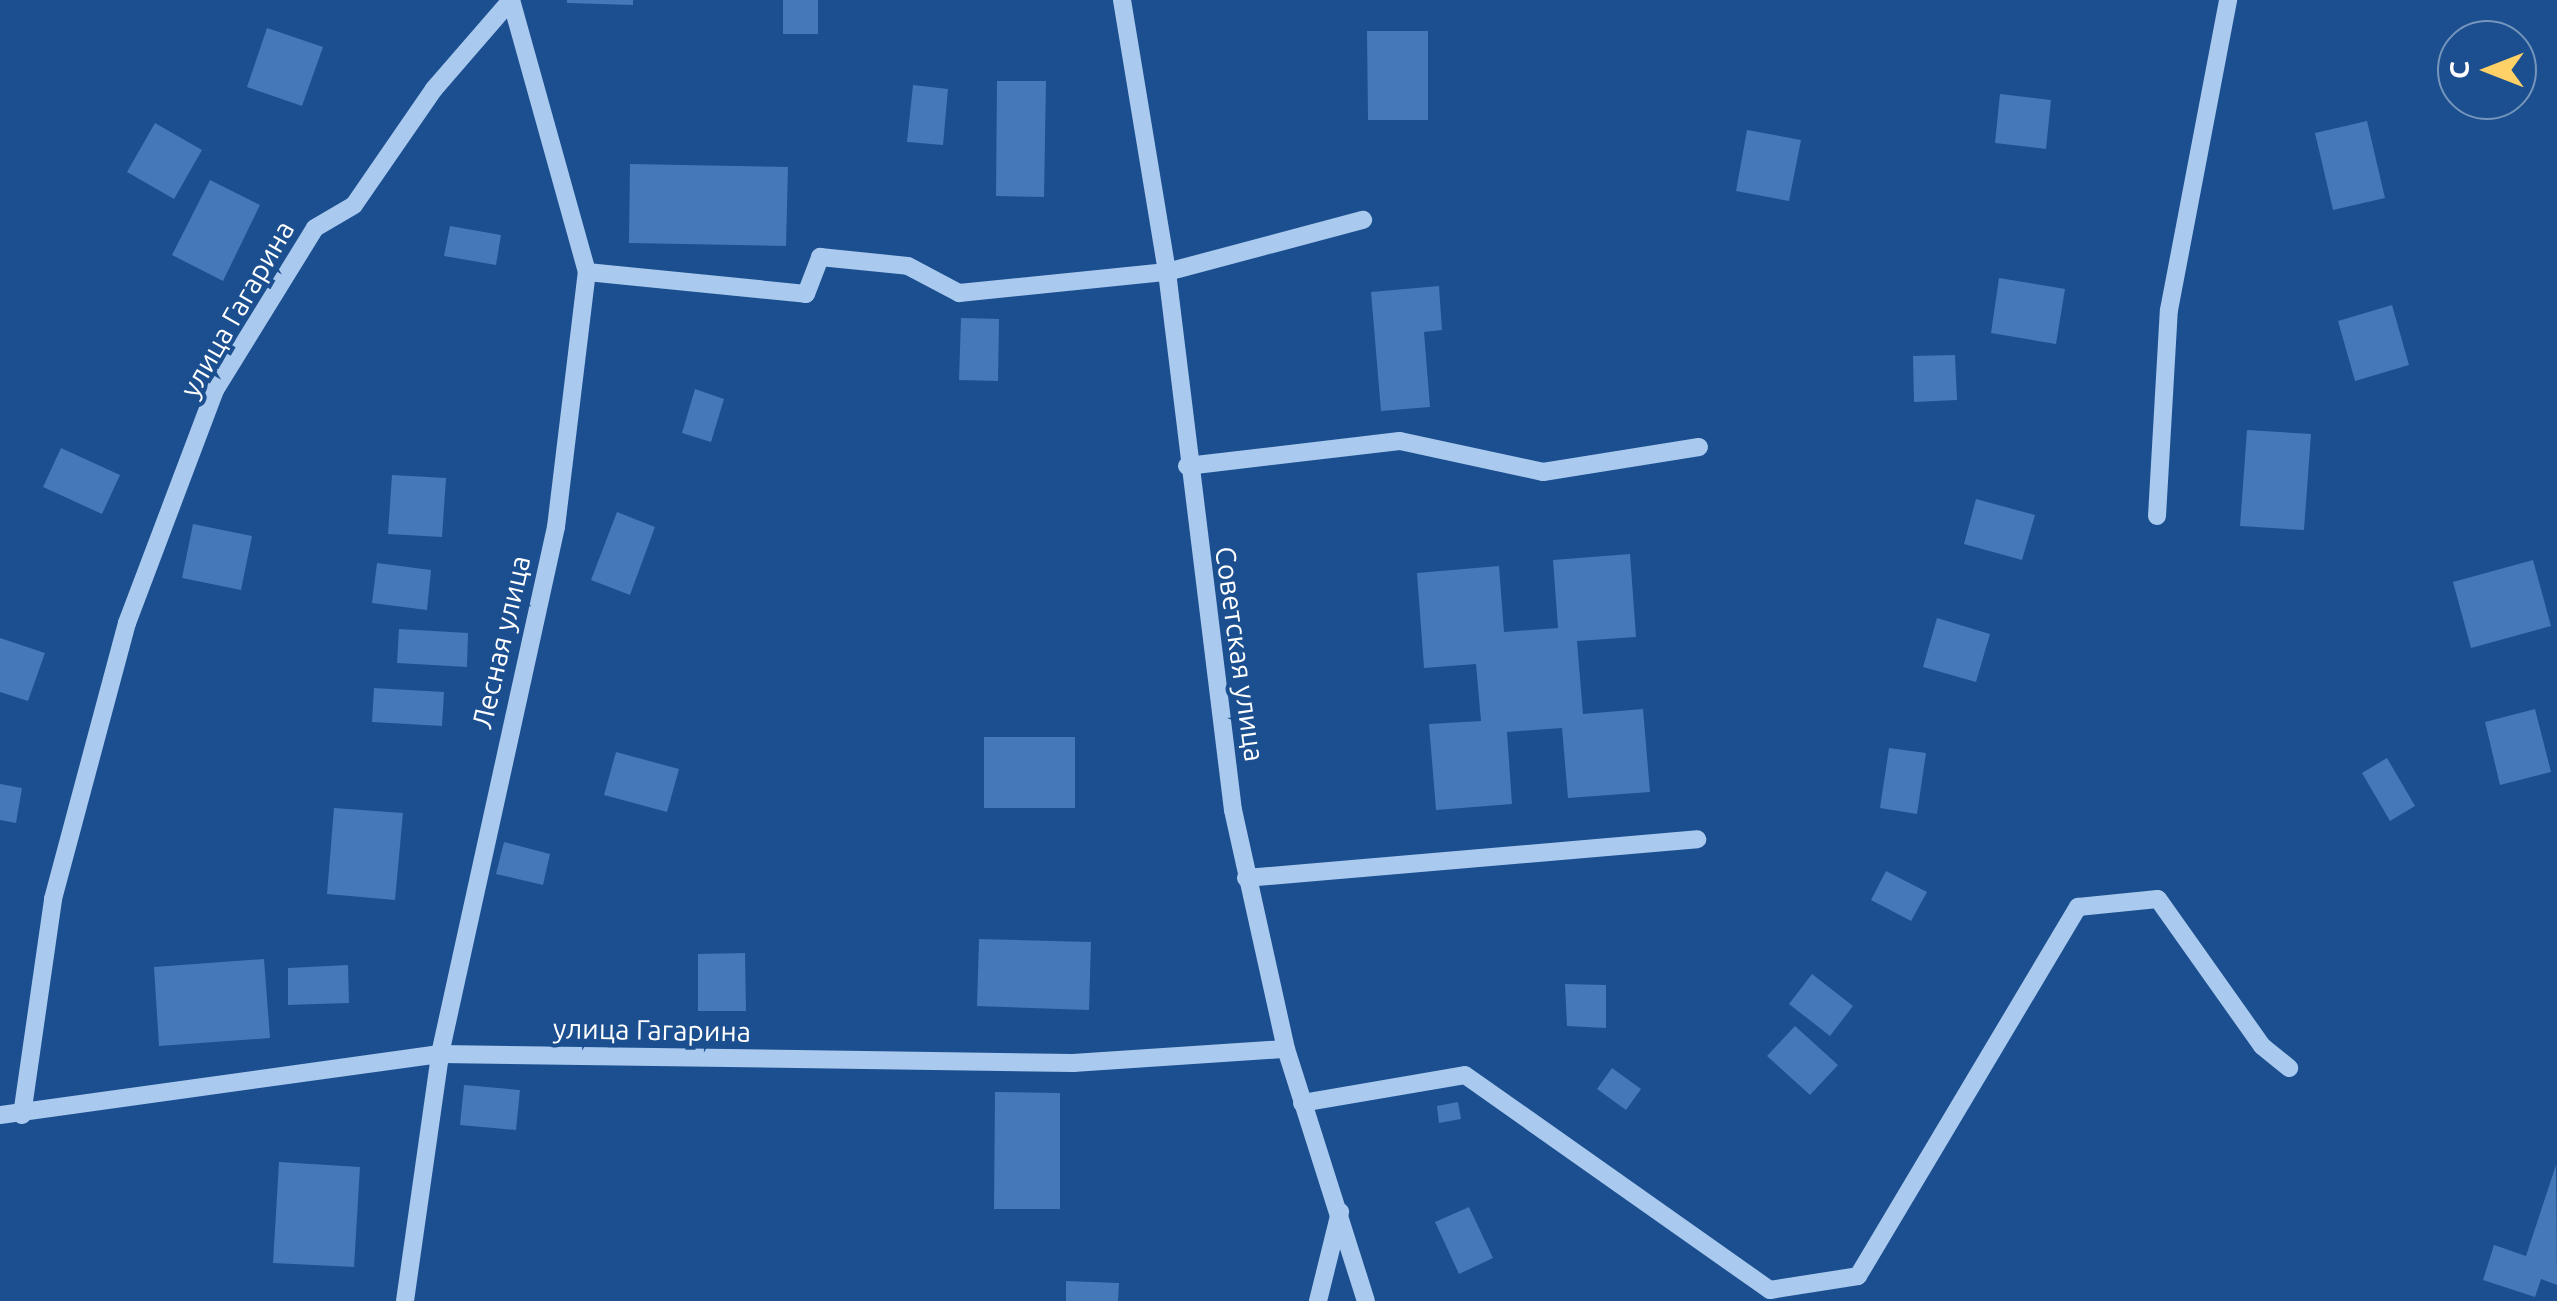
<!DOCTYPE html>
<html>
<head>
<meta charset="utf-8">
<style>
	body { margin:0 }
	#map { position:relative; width:2557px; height:1301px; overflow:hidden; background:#1b4f8f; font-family:Ubuntu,sans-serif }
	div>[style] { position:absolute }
	.building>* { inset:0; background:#4478b7 }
	.minor>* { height:18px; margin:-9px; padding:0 9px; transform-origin:9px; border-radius:9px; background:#a9c9ee }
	span { translate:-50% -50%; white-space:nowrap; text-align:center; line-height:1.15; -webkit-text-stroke:8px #1b4f8f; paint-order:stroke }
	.street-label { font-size:28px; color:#fff }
	.north { position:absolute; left:2437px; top:20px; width:100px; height:100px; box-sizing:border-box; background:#1b4f8f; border:2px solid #7695bc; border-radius:50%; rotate:270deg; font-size:28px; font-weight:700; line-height:40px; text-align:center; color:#fff }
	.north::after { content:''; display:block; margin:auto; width:35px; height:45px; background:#ffd166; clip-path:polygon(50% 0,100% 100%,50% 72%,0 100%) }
</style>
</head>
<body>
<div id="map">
	<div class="building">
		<div style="clip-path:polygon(567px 0,633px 0,633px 5px,567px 3px)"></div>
		<div style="clip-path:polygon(783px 0,818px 0,818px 34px,783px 34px)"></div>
		<div style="clip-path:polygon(267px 28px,323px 47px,302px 106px,247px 87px)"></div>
		<div style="clip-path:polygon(1367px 31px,1428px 31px,1428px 120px,1368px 120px)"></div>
		<div style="clip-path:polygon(997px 81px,1046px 81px,1044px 197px,996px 196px)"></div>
		<div style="clip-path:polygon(913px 85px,948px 89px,943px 145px,907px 142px)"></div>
		<div style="clip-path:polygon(2000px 94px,2051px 100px,2046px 149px,1995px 143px)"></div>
		<div style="clip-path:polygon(2367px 121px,2385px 198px,2333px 210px,2315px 133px)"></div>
		<div style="clip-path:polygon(155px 123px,202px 150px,174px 199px,127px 172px)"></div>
		<div style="clip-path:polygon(1747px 130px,1801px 140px,1789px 201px,1736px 191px)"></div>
		<div style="clip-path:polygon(630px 164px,788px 167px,786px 246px,629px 243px)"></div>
		<div style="clip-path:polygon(210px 180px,260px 205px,223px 281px,172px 255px)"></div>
		<div style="clip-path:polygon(450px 226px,501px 235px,496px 265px,444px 256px)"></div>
		<div style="clip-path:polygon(1999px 278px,2065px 289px,2056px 344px,1991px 333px)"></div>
		<div style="clip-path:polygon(1439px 286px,1442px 330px,1424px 332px,1430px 407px,1381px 411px,1371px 292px)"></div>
		<div style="clip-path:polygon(2392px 305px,2409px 365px,2355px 381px,2338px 321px)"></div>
		<div style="clip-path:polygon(961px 318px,999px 319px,998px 381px,959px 380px)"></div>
		<div style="clip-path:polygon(1955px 355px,1957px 400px,1914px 402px,1913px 356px)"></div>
		<div style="clip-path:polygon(695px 389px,724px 399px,711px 442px,682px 433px)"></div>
		<div style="clip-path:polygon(2247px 430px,2311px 434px,2304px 530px,2240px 526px)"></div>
		<div style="clip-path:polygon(61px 448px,120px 475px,102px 514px,43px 487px)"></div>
		<div style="clip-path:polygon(392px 475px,446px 478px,442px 537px,388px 534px)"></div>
		<div style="clip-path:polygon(1976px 499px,2035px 515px,2022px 560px,1964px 544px)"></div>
		<div style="clip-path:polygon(617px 512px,655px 527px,630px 595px,591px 580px)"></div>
		<div style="clip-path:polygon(193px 524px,252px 536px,241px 590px,182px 578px)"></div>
		<div style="clip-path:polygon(1630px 554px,1636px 637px,1577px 641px,1583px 714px,1643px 709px,1650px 792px,1568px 798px,1562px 728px,1507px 732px,1512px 804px,1436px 810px,1429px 724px,1481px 721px,1476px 664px,1424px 668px,1417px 573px,1499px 566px,1504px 632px,1558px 628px,1553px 560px)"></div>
		<div style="clip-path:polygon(2533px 560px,2551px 626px,2471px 648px,2453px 582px)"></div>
		<div style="clip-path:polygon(377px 563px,431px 570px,427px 610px,372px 603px)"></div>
		<div style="clip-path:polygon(1937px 618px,1990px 634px,1976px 682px,1923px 667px)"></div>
		<div style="clip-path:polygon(399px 629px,468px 633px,467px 667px,397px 663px)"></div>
		<div style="clip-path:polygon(0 638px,45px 653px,28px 701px,0 692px)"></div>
		<div style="clip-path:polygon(374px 688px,444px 692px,442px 726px,372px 722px)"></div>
		<div style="clip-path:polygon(2535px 709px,2551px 772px,2500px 785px,2485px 722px)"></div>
		<div style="clip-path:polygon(984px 737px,1075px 737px,1075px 808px,984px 808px)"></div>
		<div style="clip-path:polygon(1889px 748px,1926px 753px,1917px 814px,1880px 808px)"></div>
		<div style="clip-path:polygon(616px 752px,679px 769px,667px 812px,604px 795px)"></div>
		<div style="clip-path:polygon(2387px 758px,2415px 806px,2390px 821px,2362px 773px)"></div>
		<div style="clip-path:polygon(0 784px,22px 788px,16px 823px,0 820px)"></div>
		<div style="clip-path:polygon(334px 808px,403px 813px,395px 900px,327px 894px)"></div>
		<div style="clip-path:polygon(504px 842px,550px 854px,543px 885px,496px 874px)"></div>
		<div style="clip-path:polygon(1886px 871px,1927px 892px,1911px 921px,1871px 900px)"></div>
		<div style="clip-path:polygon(979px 939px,1091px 942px,1089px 1010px,977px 1006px)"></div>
		<div style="clip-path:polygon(745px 953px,746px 1011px,698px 1011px,698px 954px)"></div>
		<div style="clip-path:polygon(264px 959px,270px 1038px,159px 1046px,154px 967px)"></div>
		<div style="clip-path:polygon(348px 965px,349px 1003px,288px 1005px,288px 968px)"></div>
		<div style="clip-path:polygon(1812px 974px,1853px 1006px,1830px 1036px,1789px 1004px)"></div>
		<div style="clip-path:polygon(1565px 984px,1606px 985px,1606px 1028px,1567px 1026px)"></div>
		<div style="clip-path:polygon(1795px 1026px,1838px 1065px,1810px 1095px,1767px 1056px)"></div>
		<div style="clip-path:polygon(1612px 1068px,1641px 1089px,1626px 1110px,1597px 1089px)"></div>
		<div style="clip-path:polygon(464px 1085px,520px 1090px,516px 1130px,460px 1125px)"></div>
		<div style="clip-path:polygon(995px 1092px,1060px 1093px,1060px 1209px,994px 1209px)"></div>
		<div style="clip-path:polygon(1458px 1102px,1461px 1119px,1439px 1123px,1437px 1106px)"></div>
		<div style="clip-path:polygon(279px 1162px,360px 1167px,354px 1267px,273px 1263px)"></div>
		<div style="clip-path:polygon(2556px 1165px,2557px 1285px,2541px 1279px,2535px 1297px,2483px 1280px,2494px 1245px,2526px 1256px)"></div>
		<div style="clip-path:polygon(1469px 1207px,1493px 1258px,1459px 1274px,1435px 1222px)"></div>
		<div style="clip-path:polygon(1066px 1281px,1119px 1283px,1118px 1301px,1066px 1301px)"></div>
	</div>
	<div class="minor">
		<div style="left:1122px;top:0;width:276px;rotate:80.6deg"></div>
		<div style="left:1167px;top:272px;width:542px;rotate:83.01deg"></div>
		<div style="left:1233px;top:810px;width:245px;rotate:77.5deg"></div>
		<div style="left:1286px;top:1049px;width:264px;rotate:72.4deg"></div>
		<div style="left:587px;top:272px;width:220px;rotate:5.7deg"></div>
		<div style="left:806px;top:294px;width:40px;rotate:-69deg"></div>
		<div style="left:820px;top:257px;width:88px;rotate:5.8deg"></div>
		<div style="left:908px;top:266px;width:58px;rotate:27.9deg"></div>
		<div style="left:959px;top:293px;width:209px;rotate:-5.8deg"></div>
		<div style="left:1167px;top:272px;width:203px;rotate:-14.9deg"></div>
		<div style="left:1187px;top:466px;width:214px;rotate:-6.7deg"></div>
		<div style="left:1400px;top:441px;width:146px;rotate:12.2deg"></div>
		<div style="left:1543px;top:472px;width:158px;rotate:-9.1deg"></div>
		<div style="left:2157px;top:516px;width:206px;rotate:-86.7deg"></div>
		<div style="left:2169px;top:310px;width:316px;rotate:-79.2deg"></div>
		<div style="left:1246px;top:878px;width:453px;rotate:-4.9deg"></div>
		<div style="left:1302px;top:1103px;width:165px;rotate:-9.7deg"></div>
		<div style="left:1465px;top:1075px;width:373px;rotate:35.2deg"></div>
		<div style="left:1770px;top:1290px;width:89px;rotate:-9deg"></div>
		<div style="left:1858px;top:1276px;width:430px;rotate:-59.2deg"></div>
		<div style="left:2078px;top:907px;width:80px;rotate:-5.7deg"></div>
		<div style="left:2158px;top:899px;width:180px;rotate:54.7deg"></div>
		<div style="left:2262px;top:1046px;width:35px;rotate:39deg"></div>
		<div style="left:0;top:1115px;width:444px;rotate:-7.9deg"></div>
		<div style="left:440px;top:1054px;width:633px;rotate:0.81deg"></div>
		<div style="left:1073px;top:1063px;width:213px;rotate:-3.8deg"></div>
		<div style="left:22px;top:1115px;width:218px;rotate:-81.8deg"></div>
		<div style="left:53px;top:899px;width:286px;rotate:-75deg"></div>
		<div style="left:127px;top:623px;width:249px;rotate:-69.3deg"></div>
		<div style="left:215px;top:390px;width:190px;rotate:-58.3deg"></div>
		<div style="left:315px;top:228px;width:45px;rotate:-30.5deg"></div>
		<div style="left:354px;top:205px;width:141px;rotate:-55.4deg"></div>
		<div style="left:434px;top:89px;width:118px;rotate:-49.1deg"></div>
		<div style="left:405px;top:1301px;width:249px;rotate:-81.9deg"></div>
		<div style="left:440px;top:1054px;width:540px;rotate:-77.59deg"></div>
		<div style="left:556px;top:527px;width:257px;rotate:-83.1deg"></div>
		<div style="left:587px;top:272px;width:282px;rotate:-105.6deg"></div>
		<div style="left:1318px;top:1301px;width:92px;rotate:-76.1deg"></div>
	</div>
	<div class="street-label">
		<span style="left:237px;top:309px;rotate:-60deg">улица Гагарина</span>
		<span style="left:501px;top:642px;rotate:-77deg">Лесная улица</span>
		<span style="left:1240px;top:654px;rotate:82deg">Советская улица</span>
		<span style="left:652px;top:1030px;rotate:1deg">улица Гагарина</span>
	</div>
	<div class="north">С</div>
</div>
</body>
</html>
